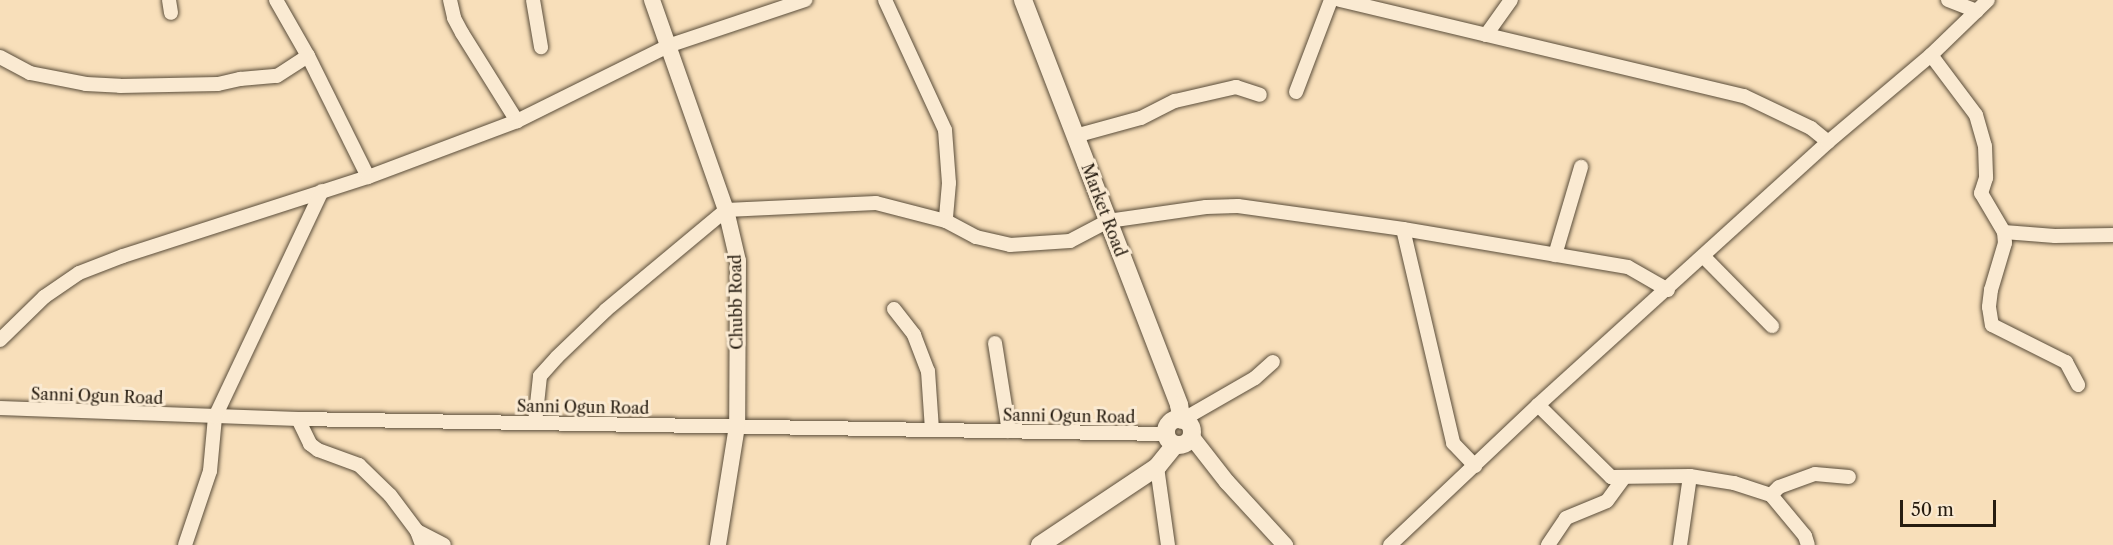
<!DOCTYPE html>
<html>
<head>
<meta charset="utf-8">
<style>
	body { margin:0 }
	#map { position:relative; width:2113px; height:545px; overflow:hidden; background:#f8dfba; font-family:"Libre Caslon Text",serif }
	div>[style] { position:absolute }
	.roads { filter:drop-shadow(0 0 2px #5a4d3a) drop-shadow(0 0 2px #5a4d3a) }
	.minor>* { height:14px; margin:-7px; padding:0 7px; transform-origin:7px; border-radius:7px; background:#faead2 }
	.tertiary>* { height:16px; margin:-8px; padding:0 8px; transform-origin:8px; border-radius:8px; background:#faead2 }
	.secondary>* { height:18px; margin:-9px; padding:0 9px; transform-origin:9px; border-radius:9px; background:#faead2 }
	.secondary>.ring { margin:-9px; padding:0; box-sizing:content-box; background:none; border:18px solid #faead2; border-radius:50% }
	span { translate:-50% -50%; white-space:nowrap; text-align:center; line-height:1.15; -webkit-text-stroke:6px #faead2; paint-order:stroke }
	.street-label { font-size:16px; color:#261c10 }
	.scale { position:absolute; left:1900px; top:500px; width:96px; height:27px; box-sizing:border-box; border:3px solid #261c10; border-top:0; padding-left:8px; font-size:18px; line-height:21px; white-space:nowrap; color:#261c10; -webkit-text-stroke:4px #faead2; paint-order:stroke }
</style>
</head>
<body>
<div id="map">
	<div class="roads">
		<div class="minor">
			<div style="left:169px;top:0;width:13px;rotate:81deg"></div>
			<div style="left:276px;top:0;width:64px;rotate:60.3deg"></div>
			<div style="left:308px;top:56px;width:135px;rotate:63.6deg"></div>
			<div style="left:450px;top:0;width:18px;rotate:77deg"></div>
			<div style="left:454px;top:18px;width:17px;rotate:62deg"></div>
			<div style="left:462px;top:33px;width:104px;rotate:58deg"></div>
			<div style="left:533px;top:0;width:48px;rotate:80.3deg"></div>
			<div style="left:885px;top:0;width:143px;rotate:65.2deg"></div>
			<div style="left:945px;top:130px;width:53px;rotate:85.7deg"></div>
			<div style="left:949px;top:183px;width:38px;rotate:95deg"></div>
			<div style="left:1340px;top:0;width:415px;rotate:13.4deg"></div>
			<div style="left:1744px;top:96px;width:74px;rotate:25.5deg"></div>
			<div style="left:1811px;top:128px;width:22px;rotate:39deg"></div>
			<div style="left:1948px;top:0;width:31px;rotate:21deg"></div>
			<div style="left:1486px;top:35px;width:43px;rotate:-54.5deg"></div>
			<div style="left:1931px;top:55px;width:75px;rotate:53.1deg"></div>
			<div style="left:1976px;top:115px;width:32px;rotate:74deg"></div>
			<div style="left:1985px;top:146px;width:32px;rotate:88deg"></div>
			<div style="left:1986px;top:178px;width:16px;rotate:108deg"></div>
			<div style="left:1981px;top:193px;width:45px;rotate:59.5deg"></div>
			<div style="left:2004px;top:232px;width:11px;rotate:85deg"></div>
			<div style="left:2005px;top:243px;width:49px;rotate:106.6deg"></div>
			<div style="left:1991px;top:290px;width:17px;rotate:97deg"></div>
			<div style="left:1989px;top:307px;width:18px;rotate:81deg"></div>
			<div style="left:1992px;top:325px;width:83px;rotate:26.6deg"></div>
			<div style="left:2066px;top:362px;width:26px;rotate:62deg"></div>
			<div style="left:0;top:57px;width:34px;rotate:28deg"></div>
			<div style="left:30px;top:73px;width:57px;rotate:11.1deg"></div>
			<div style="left:86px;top:84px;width:34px;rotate:3deg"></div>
			<div style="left:120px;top:86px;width:98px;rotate:-1.2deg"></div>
			<div style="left:218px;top:84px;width:23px;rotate:-13deg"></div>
			<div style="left:240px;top:79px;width:37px;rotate:-5deg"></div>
			<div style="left:277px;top:76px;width:37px;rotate:-33deg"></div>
			<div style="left:1296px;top:92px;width:98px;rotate:-69.2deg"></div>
			<div style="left:1075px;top:136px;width:68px;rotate:-15.3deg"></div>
			<div style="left:1141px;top:118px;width:38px;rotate:-27deg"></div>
			<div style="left:1175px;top:101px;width:63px;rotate:-12.9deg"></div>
			<div style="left:1236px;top:87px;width:25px;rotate:18deg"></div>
			<div style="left:1403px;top:229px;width:220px;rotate:76.8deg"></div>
			<div style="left:1453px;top:443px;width:32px;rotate:46deg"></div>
			<div style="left:2004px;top:232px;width:51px;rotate:4.5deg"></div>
			<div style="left:2055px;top:236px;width:58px;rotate:-1deg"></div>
			<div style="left:1555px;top:255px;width:92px;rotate:-73.5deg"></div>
			<div style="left:1704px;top:257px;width:97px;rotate:45.4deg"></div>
			<div style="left:894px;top:309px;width:33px;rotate:52deg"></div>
			<div style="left:914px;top:335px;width:39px;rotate:69deg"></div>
			<div style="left:928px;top:371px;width:59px;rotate:86.1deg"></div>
			<div style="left:0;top:340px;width:62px;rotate:-44.3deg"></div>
			<div style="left:44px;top:297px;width:42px;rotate:-34.4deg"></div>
			<div style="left:79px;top:273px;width:47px;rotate:-21.1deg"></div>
			<div style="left:123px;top:256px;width:257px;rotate:-17.9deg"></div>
			<div style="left:368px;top:177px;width:159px;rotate:-20.6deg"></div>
			<div style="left:517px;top:121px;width:169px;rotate:-26.4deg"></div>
			<div style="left:668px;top:46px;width:145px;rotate:-18.6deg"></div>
			<div style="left:995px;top:343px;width:89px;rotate:81deg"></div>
			<div style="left:1538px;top:405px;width:103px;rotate:44.6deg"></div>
			<div style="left:1611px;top:477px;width:79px;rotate:-0.7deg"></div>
			<div style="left:1690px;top:476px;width:70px;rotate:98.2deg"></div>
			<div style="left:0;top:408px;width:298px;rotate:2.1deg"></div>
			<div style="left:298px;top:419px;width:868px;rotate:0.99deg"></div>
			<div style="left:298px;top:419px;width:28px;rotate:64deg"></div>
			<div style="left:310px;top:444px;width:10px;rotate:37deg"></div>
			<div style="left:318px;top:450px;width:44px;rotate:20.1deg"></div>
			<div style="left:359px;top:465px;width:43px;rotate:44.1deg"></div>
			<div style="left:390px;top:495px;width:45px;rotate:53.1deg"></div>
			<div style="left:417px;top:531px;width:15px;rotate:70deg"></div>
			<div style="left:1182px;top:420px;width:84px;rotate:-29.9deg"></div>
			<div style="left:1255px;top:378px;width:24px;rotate:-42deg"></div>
			<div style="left:535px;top:423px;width:47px;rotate:-83.9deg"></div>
			<div style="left:540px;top:376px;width:25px;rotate:-48deg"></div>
			<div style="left:557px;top:357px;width:68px;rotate:-43.8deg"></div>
			<div style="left:606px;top:310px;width:156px;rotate:-39.8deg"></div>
			<div style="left:726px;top:210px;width:150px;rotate:-2.7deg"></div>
			<div style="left:876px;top:203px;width:72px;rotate:14.4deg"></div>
			<div style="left:946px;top:221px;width:34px;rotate:28deg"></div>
			<div style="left:976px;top:237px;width:35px;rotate:13deg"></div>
			<div style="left:1010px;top:245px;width:60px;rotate:-3.8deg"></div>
			<div style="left:1070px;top:241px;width:43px;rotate:-27.8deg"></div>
			<div style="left:1108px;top:221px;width:99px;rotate:-8.1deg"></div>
			<div style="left:1206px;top:207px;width:32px;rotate:-2deg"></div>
			<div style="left:1238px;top:206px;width:167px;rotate:7.9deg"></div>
			<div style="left:1403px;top:229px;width:228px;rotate:9.6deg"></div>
			<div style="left:1628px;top:267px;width:46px;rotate:29.9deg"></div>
			<div style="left:1157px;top:467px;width:79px;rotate:82deg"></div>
			<div style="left:1690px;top:476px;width:45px;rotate:9deg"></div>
			<div style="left:1734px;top:483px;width:39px;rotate:18deg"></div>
			<div style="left:1771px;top:495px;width:53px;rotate:50.3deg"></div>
			<div style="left:1805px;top:536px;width:9px;rotate:72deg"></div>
			<div style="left:1771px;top:495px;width:11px;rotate:-45deg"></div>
			<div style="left:1779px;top:487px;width:38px;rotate:-20deg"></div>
			<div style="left:1815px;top:474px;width:34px;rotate:5deg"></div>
			<div style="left:417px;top:531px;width:30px;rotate:27deg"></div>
			<div style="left:185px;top:545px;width:78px;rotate:-71.3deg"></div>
			<div style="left:210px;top:471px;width:54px;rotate:-84.7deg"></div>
			<div style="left:215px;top:417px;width:250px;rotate:-64.7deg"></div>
			<div style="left:1390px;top:545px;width:204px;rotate:-43.4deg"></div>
			<div style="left:1538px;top:405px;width:391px;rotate:-42.2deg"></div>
			<div style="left:1828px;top:142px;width:135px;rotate:-40.2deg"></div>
			<div style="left:1931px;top:55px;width:79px;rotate:-44deg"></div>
			<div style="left:1548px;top:545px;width:32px;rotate:-56deg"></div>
			<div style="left:1566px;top:518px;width:44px;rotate:-22.5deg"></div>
			<div style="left:1607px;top:501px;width:29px;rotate:-54deg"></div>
		</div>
		<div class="tertiary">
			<div style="left:652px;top:0;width:223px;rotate:70.6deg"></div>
			<div style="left:726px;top:210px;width:52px;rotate:76.8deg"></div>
			<div style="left:738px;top:261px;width:165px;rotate:90.3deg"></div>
			<div style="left:737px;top:426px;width:121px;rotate:99.1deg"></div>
			<div style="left:1191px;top:436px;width:58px;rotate:52deg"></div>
			<div style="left:1227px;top:482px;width:86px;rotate:47.4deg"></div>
		</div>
		<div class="secondary">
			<div style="left:1023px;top:0;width:434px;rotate:68.9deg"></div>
			<div style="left:1179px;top:405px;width:15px;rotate:79deg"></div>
			<div class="ring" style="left:1166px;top:419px;width:8px;height:8px"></div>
			<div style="left:1040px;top:545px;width:141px;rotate:-33.7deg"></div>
			<div style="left:1157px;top:467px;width:28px;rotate:-51deg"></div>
		</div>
	</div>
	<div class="street-label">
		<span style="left:1104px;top:210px;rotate:69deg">Market Road</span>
		<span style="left:736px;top:302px;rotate:-91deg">Chubb Road</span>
		<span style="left:97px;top:396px;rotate:2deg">Sanni Ogun Road</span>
		<span style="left:583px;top:407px;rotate:1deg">Sanni Ogun Road</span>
		<span style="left:1069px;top:416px;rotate:1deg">Sanni Ogun Road</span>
	</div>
	<div class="scale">50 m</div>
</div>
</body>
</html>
